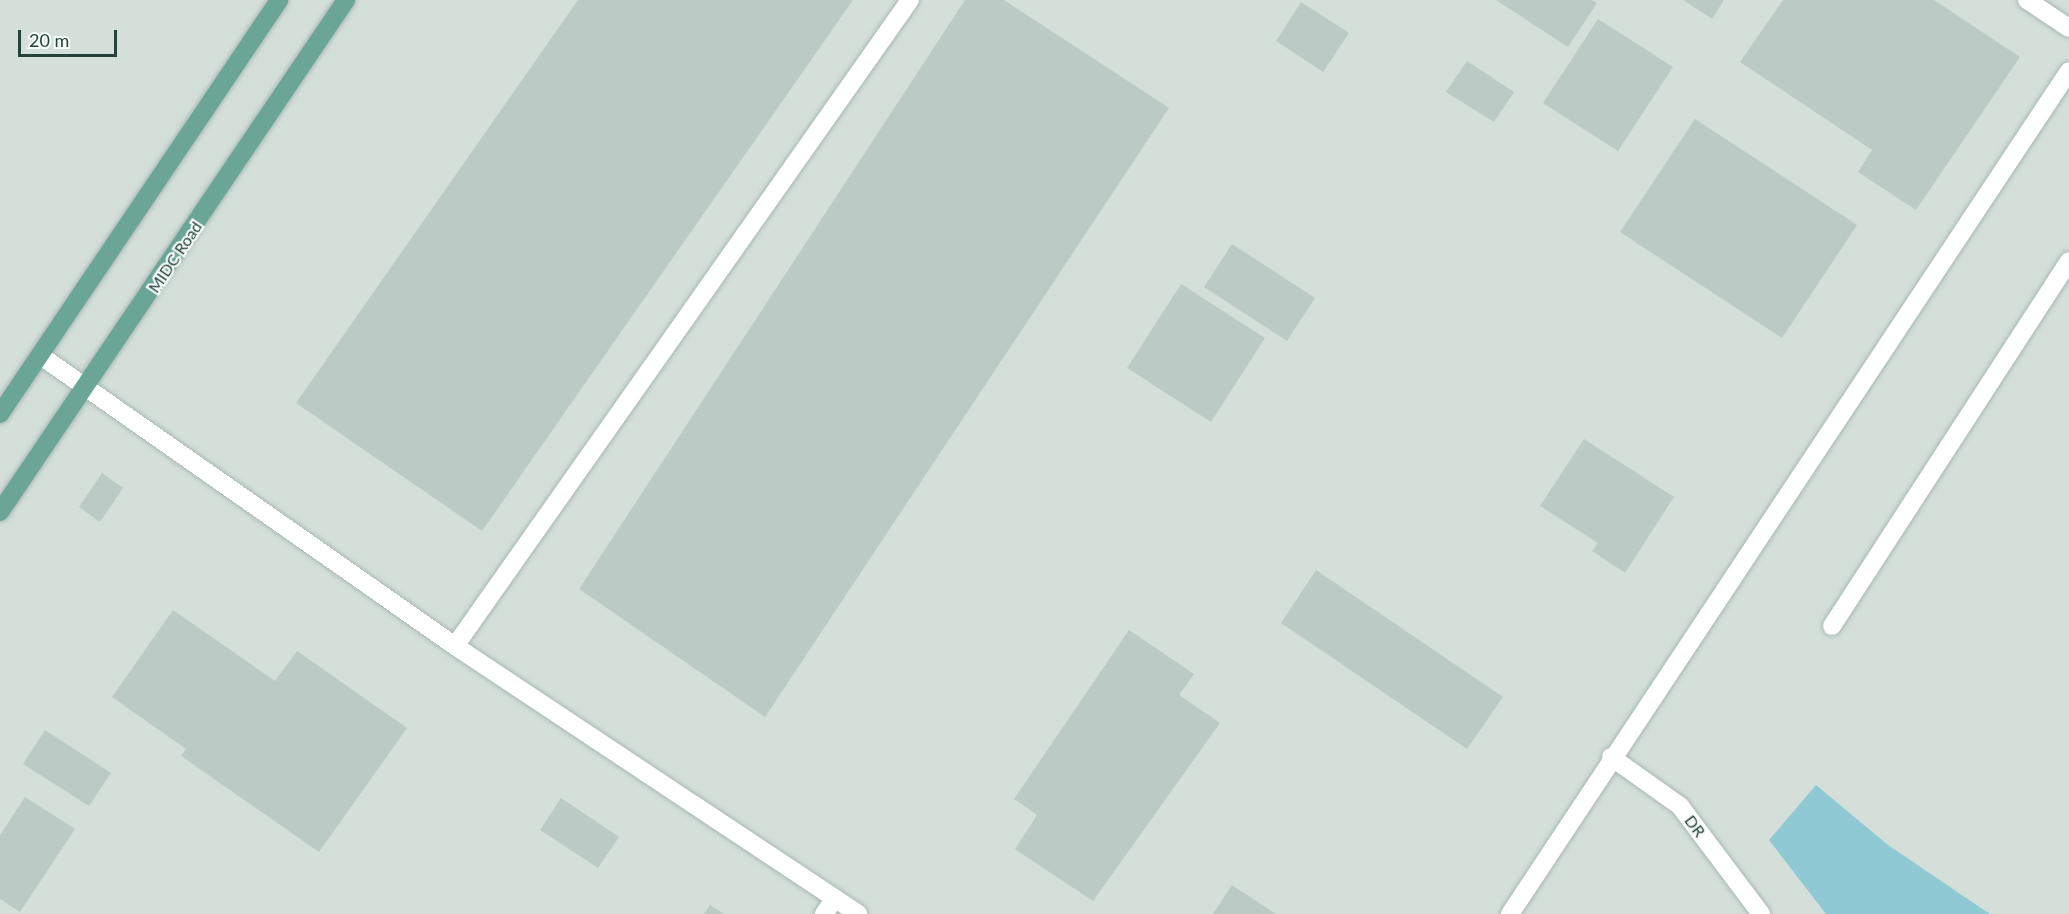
<!DOCTYPE html>
<html>
<head>
<meta charset="utf-8">
<style>
	body { margin:0 }
	#map { position:relative; width:2069px; height:914px; overflow:hidden; background:#e6efeb; font-family:Lato,sans-serif }
	div>[style] { position:absolute }
	.built>* { inset:0; background:#d4dfda }
	.water>* { inset:0; background:#8ec9d4 }
	.building>* { inset:0; background:#bbcac4 }
	.roads { filter:drop-shadow(0 0 2px #a8b8b2) drop-shadow(0 0 2px #a8b8b2) }
	.minor>* { height:18px; margin:-9px; padding:0 9px; transform-origin:9px; border-radius:9px; background:#fff }
	.major>* { height:18px; margin:-9px; padding:0 9px; transform-origin:9px; border-radius:9px; background:#6aa596 }
	span { translate:-50% -50%; white-space:nowrap; text-align:center; line-height:1.15; -webkit-text-stroke:4.5px #f7fbf9; paint-order:stroke }
	.street-label { font-size:16px; color:#24423a }
	.scale { position:absolute; left:18px; top:30px; width:99px; height:27px; box-sizing:border-box; border:3px solid #24423a; border-top:0; padding-left:8px; font-size:18px; line-height:21px; white-space:nowrap; color:#24423a; -webkit-text-stroke:4px #f7fbf9; paint-order:stroke }
</style>
</head>
<body>
<div id="map">
	<div class="built">
		<div style="clip-path:polygon(0 0,2069px 0,2069px 914px,0 914px)"></div>
	</div>
	<div class="water">
		<div style="clip-path:polygon(1816px 785px,1888px 845px,1990px 914px,1826px 914px,1769px 840px)"></div>
	</div>
	<div class="building">
		<div style="clip-path:polygon(578px 0,853px 0,482px 531px,296px 403px)"></div>
		<div style="clip-path:polygon(965px 0,1004px 0,1169px 108px,765px 717px,579px 589px)"></div>
		<div style="clip-path:polygon(1496px 0,1592px 0,1597px 3px,1568px 47px)"></div>
		<div style="clip-path:polygon(1683px 0,1724px 0,1712px 19px)"></div>
		<div style="clip-path:polygon(1783px 0,1934px 0,2020px 57px,1916px 210px,1858px 172px,1872px 150px,1740px 62px)"></div>
		<div style="clip-path:polygon(1301px 2px,1349px 33px,1323px 72px,1276px 41px)"></div>
		<div style="clip-path:polygon(1598px 19px,1673px 67px,1618px 151px,1543px 103px)"></div>
		<div style="clip-path:polygon(1467px 61px,1514px 92px,1494px 122px,1446px 92px)"></div>
		<div style="clip-path:polygon(1695px 119px,1857px 225px,1782px 338px,1620px 232px)"></div>
		<div style="clip-path:polygon(1232px 244px,1315px 298px,1287px 341px,1204px 287px)"></div>
		<div style="clip-path:polygon(1181px 284px,1265px 338px,1211px 422px,1127px 368px)"></div>
		<div style="clip-path:polygon(1584px 439px,1674px 497px,1625px 573px,1592px 551px,1598px 543px,1540px 506px)"></div>
		<div style="clip-path:polygon(102px 473px,123px 488px,100px 522px,79px 507px)"></div>
		<div style="clip-path:polygon(1316px 570px,1503px 697px,1467px 749px,1281px 623px)"></div>
		<div style="clip-path:polygon(173px 610px,275px 681px,297px 651px,407px 728px,319px 852px,181px 756px,186px 749px,112px 697px)"></div>
		<div style="clip-path:polygon(1129px 630px,1194px 674px,1179px 695px,1220px 723px,1093px 901px,1015px 849px,1037px 815px,1014px 799px)"></div>
		<div style="clip-path:polygon(45px 730px,111px 773px,89px 806px,23px 764px)"></div>
		<div style="clip-path:polygon(25px 797px,75px 829px,20px 912px,0 899px,0 835px)"></div>
		<div style="clip-path:polygon(561px 798px,619px 837px,598px 868px,540px 830px)"></div>
		<div style="clip-path:polygon(1232px 885px,1276px 914px,1213px 914px)"></div>
		<div style="clip-path:polygon(710px 905px,724px 914px,704px 914px)"></div>
	</div>
	<div class="roads">
		<div class="minor">
			<div style="left:2027px;top:0;width:50px;rotate:33.7deg"></div>
			<div style="left:41px;top:356px;width:505px;rotate:35.01deg"></div>
			<div style="left:455px;top:646px;width:484px;rotate:33.6deg"></div>
			<div style="left:1832px;top:626px;width:435px;rotate:-57deg"></div>
			<div style="left:455px;top:646px;width:790px;rotate:-54.84deg"></div>
			<div style="left:1611px;top:757px;width:85px;rotate:35.4deg"></div>
			<div style="left:1680px;top:806px;width:135px;rotate:53.1deg"></div>
			<div style="left:824px;top:914px;width:19px;rotate:-55deg"></div>
			<div style="left:1510px;top:914px;width:1011px;rotate:-56.45deg"></div>
		</div>
		<div class="major">
			<div style="left:0;top:414px;width:499px;rotate:-56deg"></div>
			<div style="left:0;top:512px;width:618px;rotate:-55.95deg"></div>
		</div>
	</div>
	<div class="street-label">
		<span style="left:175px;top:257px;rotate:-56deg">MIDC Road</span>
		<span style="left:1695px;top:826px;rotate:53deg">DR</span>
	</div>
	<div class="scale">20 m</div>
</div>
</body>
</html>
